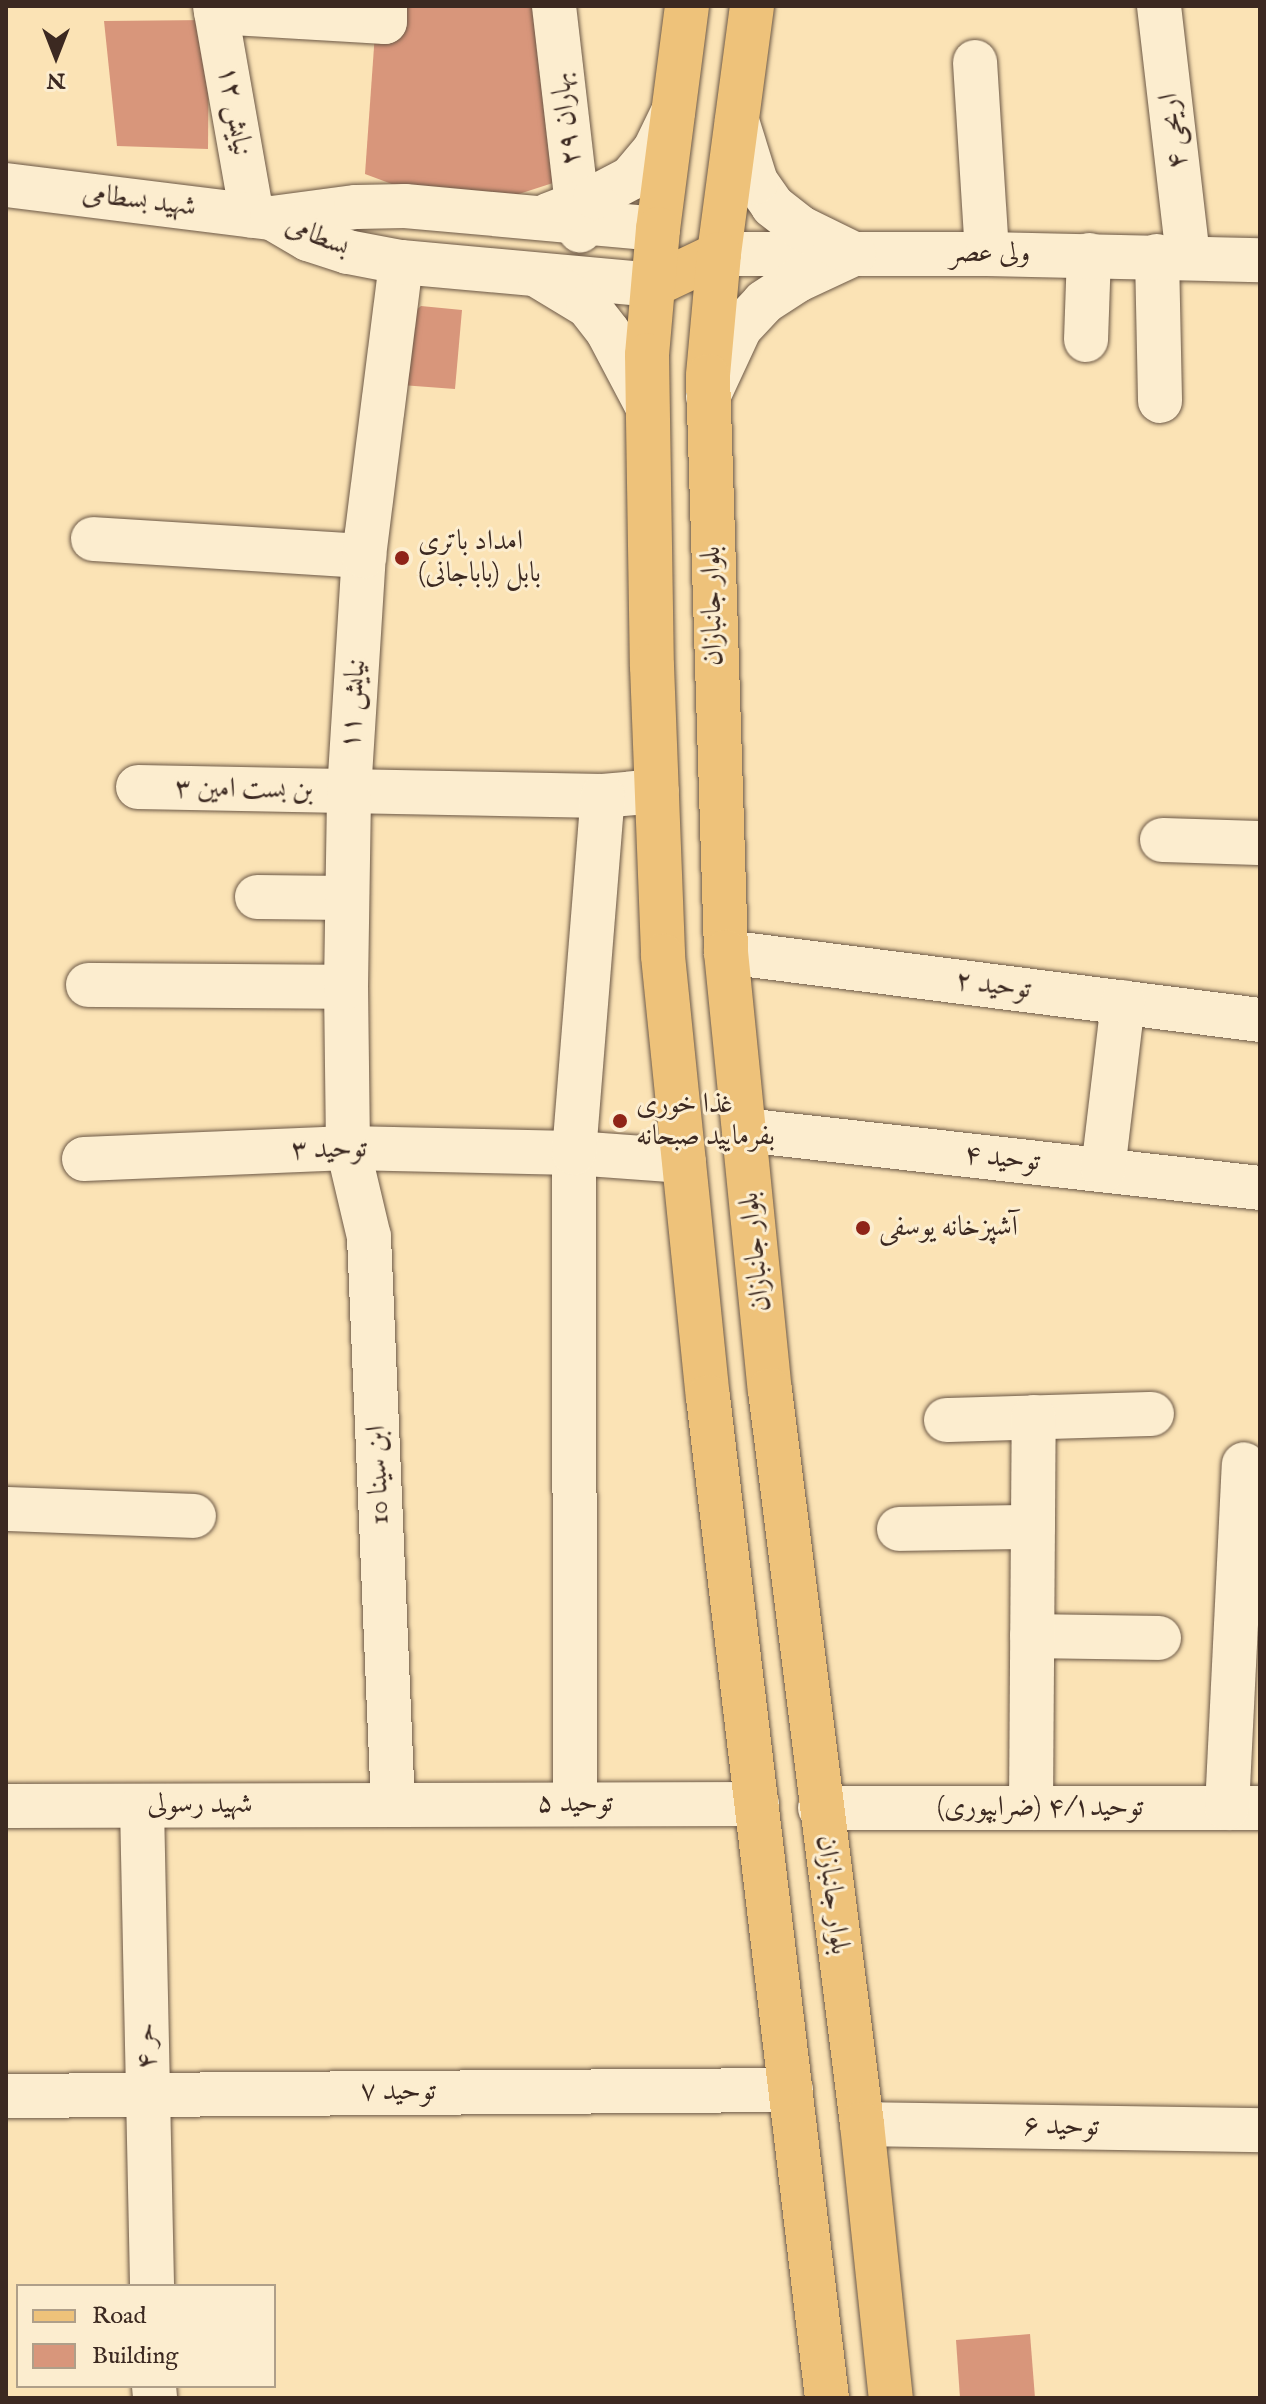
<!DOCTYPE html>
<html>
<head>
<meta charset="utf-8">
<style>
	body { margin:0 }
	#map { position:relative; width:1266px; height:2404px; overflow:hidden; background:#fbe3b5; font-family:"IM FELL English",Amiri,serif }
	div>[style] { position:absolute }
	.building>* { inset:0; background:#d8967b }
	.roads { filter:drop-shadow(0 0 2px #6c5846) drop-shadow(0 0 2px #6c5846) }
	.minor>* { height:44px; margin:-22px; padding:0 22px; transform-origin:22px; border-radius:22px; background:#fcedcf }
	.secondary>* { height:44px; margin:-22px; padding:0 22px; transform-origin:22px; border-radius:22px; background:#fcedcf }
	.primary>* { height:44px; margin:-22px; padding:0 22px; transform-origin:22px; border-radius:22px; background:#eec27a }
	.trunk>* { height:44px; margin:-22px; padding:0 22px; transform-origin:22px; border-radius:22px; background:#eec27a }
	.dots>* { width:22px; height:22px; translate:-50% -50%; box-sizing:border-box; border:4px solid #fcedcf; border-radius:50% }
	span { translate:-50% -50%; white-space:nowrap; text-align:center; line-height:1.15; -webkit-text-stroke:6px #fcedcf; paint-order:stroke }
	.street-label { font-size:28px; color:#3c2921 }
	.poi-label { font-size:28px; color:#3c2921 }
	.left { translate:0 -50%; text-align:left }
	.frame { position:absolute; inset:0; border:8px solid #3c2921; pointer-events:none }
	.legend { position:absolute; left:16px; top:2284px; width:260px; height:104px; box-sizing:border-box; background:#fcedcf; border:2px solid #af9f89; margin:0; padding:10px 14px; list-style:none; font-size:24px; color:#3c2921 }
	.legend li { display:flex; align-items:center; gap:16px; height:40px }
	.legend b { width:40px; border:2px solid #af9f89 }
	.north { position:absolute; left:16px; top:16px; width:80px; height:80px; -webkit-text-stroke:6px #fcedcf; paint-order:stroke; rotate:180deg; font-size:22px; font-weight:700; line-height:32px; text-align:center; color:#3c2921 }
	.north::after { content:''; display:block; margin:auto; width:28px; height:36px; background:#3c2921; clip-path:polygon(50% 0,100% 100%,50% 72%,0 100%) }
</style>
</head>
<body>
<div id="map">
	<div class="building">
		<div style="clip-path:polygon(407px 6px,537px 6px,556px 182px,500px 200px,416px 193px,365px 174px,375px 33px)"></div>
		<div style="clip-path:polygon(209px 20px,208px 149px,117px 146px,104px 21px)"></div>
		<div style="clip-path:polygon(421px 306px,462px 310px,455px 389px,388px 384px,397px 325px)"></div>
		<div style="clip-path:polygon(1030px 2334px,1035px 2398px,960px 2398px,956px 2340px)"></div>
	</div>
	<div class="roads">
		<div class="minor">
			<div style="left:215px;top:6px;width:213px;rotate:80deg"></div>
			<div style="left:554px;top:6px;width:226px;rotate:83.4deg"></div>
			<div style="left:1159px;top:6px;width:252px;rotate:83.4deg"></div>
			<div style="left:216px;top:12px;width:169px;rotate:3.4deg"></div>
			<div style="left:385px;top:22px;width:16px;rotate:-90deg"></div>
			<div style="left:975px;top:62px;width:192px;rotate:86.4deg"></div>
			<div style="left:1157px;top:256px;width:145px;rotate:88.8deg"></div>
			<div style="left:1086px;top:340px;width:85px;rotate:-88deg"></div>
			<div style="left:93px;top:539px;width:272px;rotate:3.6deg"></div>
			<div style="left:138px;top:787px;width:465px;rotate:1.1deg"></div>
			<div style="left:603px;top:796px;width:54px;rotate:-5.3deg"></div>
			<div style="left:1162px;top:840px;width:98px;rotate:1.8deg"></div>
			<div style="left:257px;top:897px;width:90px;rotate:0.6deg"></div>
			<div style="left:726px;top:952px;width:538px;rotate:7.26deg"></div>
			<div style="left:88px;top:985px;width:258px;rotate:0.4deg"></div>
			<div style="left:744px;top:1130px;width:519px;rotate:6.41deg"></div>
			<div style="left:84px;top:1159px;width:264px;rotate:-2.4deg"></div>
			<div style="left:348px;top:1148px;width:226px;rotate:1.3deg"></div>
			<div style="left:574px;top:1153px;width:110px;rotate:4.2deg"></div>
			<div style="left:1103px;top:1170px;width:169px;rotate:-83.2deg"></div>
			<div style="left:946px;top:1420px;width:206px;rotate:-1.7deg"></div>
			<div style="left:6px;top:1509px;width:188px;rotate:2.1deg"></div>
			<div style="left:899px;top:1529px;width:134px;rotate:-0.9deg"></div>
			<div style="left:1032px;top:1636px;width:127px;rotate:0.9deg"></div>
			<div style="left:575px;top:1804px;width:651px;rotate:-90.09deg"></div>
			<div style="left:574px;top:1153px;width:358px;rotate:-85.4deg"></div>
			<div style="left:393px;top:1805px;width:569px;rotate:-92.42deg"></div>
			<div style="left:369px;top:1237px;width:91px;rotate:-103.3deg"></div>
			<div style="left:348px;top:1148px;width:161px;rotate:-90.7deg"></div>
			<div style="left:346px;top:987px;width:195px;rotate:-89.1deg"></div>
			<div style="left:349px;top:792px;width:236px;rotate:-86.4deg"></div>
			<div style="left:364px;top:556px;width:296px;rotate:-82.8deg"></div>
			<div style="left:6px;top:1806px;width:751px;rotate:-0.15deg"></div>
			<div style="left:142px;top:1806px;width:480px;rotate:88.8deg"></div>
			<div style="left:820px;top:1808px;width:440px"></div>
			<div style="left:1031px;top:1808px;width:391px;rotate:-89.6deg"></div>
			<div style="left:1227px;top:1808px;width:344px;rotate:-87.2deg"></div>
			<div style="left:6px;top:2096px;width:785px;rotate:-0.44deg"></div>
			<div style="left:862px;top:2124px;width:398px;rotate:0.9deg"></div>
			<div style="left:154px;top:2386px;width:12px;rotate:85deg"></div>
		</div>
		<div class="secondary">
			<div style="left:6px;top:185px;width:268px;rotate:7.1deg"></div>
			<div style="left:272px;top:218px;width:85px;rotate:-7.5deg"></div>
			<div style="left:356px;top:207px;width:49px;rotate:-1.2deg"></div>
			<div style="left:405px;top:206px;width:254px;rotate:5.2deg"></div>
			<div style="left:548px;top:215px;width:50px;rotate:-21deg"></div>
			<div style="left:595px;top:197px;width:41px;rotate:-27.8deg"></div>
			<div style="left:631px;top:178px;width:38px;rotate:-50deg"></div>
			<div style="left:655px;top:149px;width:41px;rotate:-64.1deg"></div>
			<div style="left:272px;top:218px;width:42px;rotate:30.3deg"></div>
			<div style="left:308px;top:239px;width:42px;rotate:18deg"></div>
			<div style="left:348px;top:252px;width:54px;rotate:10.7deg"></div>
			<div style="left:401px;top:262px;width:254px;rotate:5.2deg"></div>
			<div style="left:719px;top:254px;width:268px"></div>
			<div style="left:987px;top:254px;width:273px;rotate:1.3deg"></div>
			<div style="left:540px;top:277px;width:56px;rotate:31.1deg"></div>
			<div style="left:588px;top:306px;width:33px;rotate:52deg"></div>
			<div style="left:608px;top:332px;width:84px;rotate:62.2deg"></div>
			<div style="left:708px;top:397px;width:76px;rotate:-65.1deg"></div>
			<div style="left:740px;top:328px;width:35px;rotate:-47deg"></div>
			<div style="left:764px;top:302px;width:40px;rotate:-32.9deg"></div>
			<div style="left:798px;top:280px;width:62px;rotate:-24.9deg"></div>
			<div style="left:854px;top:254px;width:59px;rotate:-153.9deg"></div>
			<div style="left:801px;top:228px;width:36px;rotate:-142deg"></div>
			<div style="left:773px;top:206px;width:29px;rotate:-125deg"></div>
			<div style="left:756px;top:182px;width:64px;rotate:-107.3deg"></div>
		</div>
		<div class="primary">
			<div style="left:654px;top:285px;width:72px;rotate:-25.5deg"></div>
		</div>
		<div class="trunk">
			<div style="left:687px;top:6px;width:225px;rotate:97.4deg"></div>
			<div style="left:658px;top:229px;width:126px;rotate:95deg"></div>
			<div style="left:647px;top:355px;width:311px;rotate:89.1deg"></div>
			<div style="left:652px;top:666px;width:290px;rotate:87.8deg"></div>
			<div style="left:663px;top:956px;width:443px;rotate:84.2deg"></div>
			<div style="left:708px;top:1397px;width:1008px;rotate:83.22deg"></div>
			<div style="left:752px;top:6px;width:250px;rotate:97.6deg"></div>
			<div style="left:719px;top:254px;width:122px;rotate:95.2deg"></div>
			<div style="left:708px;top:376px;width:576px;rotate:88.21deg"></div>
			<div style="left:726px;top:952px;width:440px;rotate:84.3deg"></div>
			<div style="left:770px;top:1390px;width:740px;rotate:82.86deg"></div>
			<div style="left:862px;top:2124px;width:276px;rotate:84deg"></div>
		</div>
	</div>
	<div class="dots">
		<div style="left:402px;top:558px;background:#8f2418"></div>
		<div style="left:620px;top:1121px;background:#8f2418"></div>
		<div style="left:863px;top:1228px;background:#8f2418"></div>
	</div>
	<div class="street-label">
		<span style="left:234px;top:111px;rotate:80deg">نیایش ۱۲</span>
		<span style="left:567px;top:119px;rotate:-97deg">بهاران ۲۹</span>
		<span style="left:1174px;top:131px;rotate:-97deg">اریحی ۴</span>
		<span style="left:139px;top:201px;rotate:7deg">شهید بسطامی</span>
		<span style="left:317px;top:237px;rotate:22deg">بسطامی</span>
		<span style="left:990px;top:254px">ولی عصر</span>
		<span style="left:713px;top:606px;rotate:-91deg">بلوار جانبازان</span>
		<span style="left:354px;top:704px;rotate:-86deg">نیایش ۱۱</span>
		<span style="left:244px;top:790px;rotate:1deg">بن بست امین ۳</span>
		<span style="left:993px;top:986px;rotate:7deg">توحید ۲</span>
		<span style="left:329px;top:1150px;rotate:-1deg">توحید ۳</span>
		<span style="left:1002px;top:1159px;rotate:6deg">توحید ۴</span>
		<span style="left:756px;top:1252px;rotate:-96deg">بلوار جانبازان</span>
		<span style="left:379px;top:1475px;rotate:-92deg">ابن سینا 10</span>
		<span style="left:575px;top:1804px">توحید ۵</span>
		<span style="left:200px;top:1805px">شهید رسولی</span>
		<span style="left:1040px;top:1808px">توحید۴/۱ (ضرابپوری)</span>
		<span style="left:832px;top:1895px;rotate:83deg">بلوار جانبازان</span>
		<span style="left:147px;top:2046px;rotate:-91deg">حر ۴</span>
		<span style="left:398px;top:2092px">توحید ۷</span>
		<span style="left:1061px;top:2127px;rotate:1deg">توحید ۶</span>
	</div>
	<div class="poi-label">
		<span class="left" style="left:418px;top:558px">امداد باتری<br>بابل (باباجانی)</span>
		<span class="left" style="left:636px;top:1121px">غذا خوری<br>بفرمایید صبحانه</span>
		<span class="left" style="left:879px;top:1228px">آشپزخانه یوسفی</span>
	</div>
	<div class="frame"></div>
	<ul class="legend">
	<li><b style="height:10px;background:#eec27a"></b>Road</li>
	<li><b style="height:22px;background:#d8967b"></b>Building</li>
	</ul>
	<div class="north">N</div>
</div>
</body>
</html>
